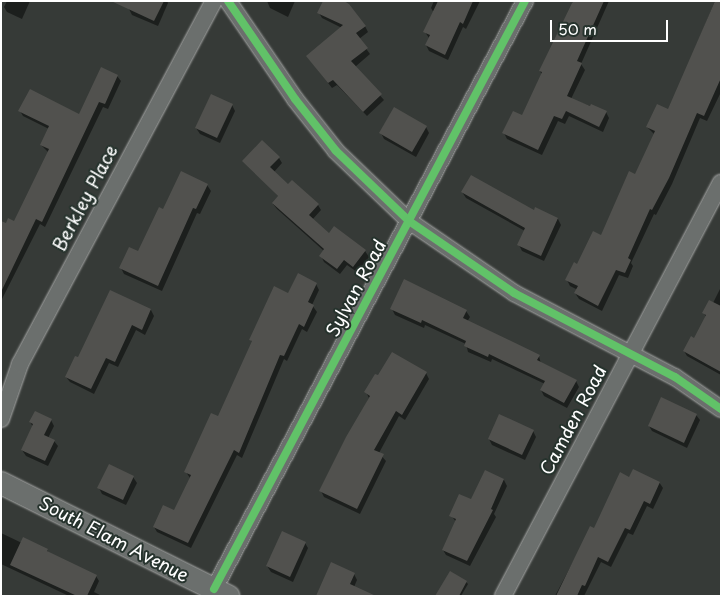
<!DOCTYPE html>
<html>
<head>
<meta charset="utf-8">
<style>
	body { margin:0 }
	#map { position:relative; width:722px; height:597px; overflow:hidden; background:#363a37; font-family:"Playpen Sans",sans-serif }
	div>[style] { position:absolute }
	.shadow>* { inset:0; background:#0007 }
	.building>* { inset:0; background:#51514e }
	.roads { filter:drop-shadow(0 0 1px #a5a6a5) drop-shadow(0 0 1px #a5a6a5) }
	.street>* { height:16px; margin:-8px; padding:0 8px; transform-origin:8px; border-radius:8px; background:#6b6f6d }
	.secondary>* { height:22px; margin:-11px; padding:0 11px; transform-origin:11px; border-radius:11px; background:#6b6f6d }
	.cycleway>* { height:8px; margin:-4px; padding:0 4px; transform-origin:4px; border-radius:4px; background:#61c268 }
	span { translate:-50% -50%; white-space:nowrap; text-align:center; line-height:1.15; -webkit-text-stroke:4px #26332d; paint-order:stroke }
	.street-label { font-size:18px; color:#fff }
	.frame { position:absolute; inset:0; border:2px solid #fff; pointer-events:none }
	.scale { position:absolute; left:550px; top:20px; width:118px; height:22px; box-sizing:border-box; border:2px solid #fff; border-top:0; padding-left:6px; font-size:15px; line-height:18px; white-space:nowrap; color:#fff; -webkit-text-stroke:4px #26332d; paint-order:stroke }
</style>
</head>
<body>
<div id="map">
	<div class="shadow">
		<div style="clip-path:polygon(7px 1px,30px 1px,22px 19px,7px 12px,4px 7px)"></div>
		<div style="clip-path:polygon(133px 1px,167px 1px,168px 3px,158px 26px,132px 15px,129px 9px)"></div>
		<div style="clip-path:polygon(267px 1px,295px 1px,288px 17px,270px 8px)"></div>
		<div style="clip-path:polygon(434px 1px,480px 1px,466px 29px,463px 27px,448px 60px,429px 51px,426px 45px,429px 38px,425px 32px,434px 13px,431px 8px)"></div>
		<div style="clip-path:polygon(572px 1px,609px 1px,581px 64px,585px 70px,571px 99px,606px 112px,609px 118px,603px 132px,569px 116px,565px 124px,558px 121px,542px 155px,507px 139px,504px 133px,523px 117px,542px 75px,540px 71px,572px 8px)"></div>
		<div style="clip-path:polygon(715px 1px,721px 1px,721px 92px,707px 121px,700px 118px,672px 184px,656px 215px,654px 214px,631px 263px,633px 266px,628px 278px,619px 275px,602px 311px,579px 299px,575px 293px,578px 290px,570px 286px,567px 280px,602px 237px,635px 176px,655px 135px,647px 127px,669px 111px)"></div>
		<div style="clip-path:polygon(319px 13px,365px 26px,368px 32px,359px 39px,370px 54px,355px 67px,384px 100px,367px 116px,337px 85px,332px 88px,307px 56px,342px 28px,322px 18px)"></div>
		<div style="clip-path:polygon(117px 76px,121px 81px,108px 109px,103px 107px,45px 227px,40px 224px,1px 301px,1px 222px,7px 224px,15px 223px,49px 153px,41px 145px,49px 129px,23px 116px,20px 111px,80px 116px)"></div>
		<div style="clip-path:polygon(232px 105px,235px 111px,220px 143px,200px 134px,196px 128px)"></div>
		<div style="clip-path:polygon(426px 127px,429px 133px,416px 157px,384px 139px,381px 133px)"></div>
		<div style="clip-path:polygon(279px 158px,282px 163px,274px 172px,288px 186px,318px 205px,321px 210px,312px 220px,329px 235px,334px 228px,365px 251px,369px 257px,357px 272px,347px 265px,340px 274px,324px 262px,321px 256px,324px 251px,277px 209px,273px 204px,279px 197px,244px 161px)"></div>
		<div style="clip-path:polygon(207px 185px,211px 191px,200px 214px,197px 213px,162px 291px,124px 274px,121px 268px,139px 253px,164px 211px)"></div>
		<div style="clip-path:polygon(462px 192px,534px 211px,535px 209px,558px 219px,561px 225px,544px 261px,522px 251px,519px 245px,525px 231px,466px 198px)"></div>
		<div style="clip-path:polygon(316px 284px,319px 290px,312px 305px,317px 312px,307px 332px,302px 329px,287px 361px,284px 359px,242px 458px,237px 455px,191px 548px,157px 532px,154px 527px,175px 512px,190px 478px,186px 472px,219px 418px,253px 343px,251px 340px,289px 294px)"></div>
		<div style="clip-path:polygon(721px 287px,721px 375px,687px 356px,684px 351px,695px 340px,706px 317px,704px 313px,713px 303px)"></div>
		<div style="clip-path:polygon(111px 292px,151px 310px,154px 316px,145px 335px,136px 330px,118px 367px,109px 363px,94px 394px,70px 382px,66px 377px,78px 359px)"></div>
		<div style="clip-path:polygon(392px 309px,466px 311px,470px 317px,467px 322px,539px 356px,541px 364px,576px 381px,579px 387px,567px 408px,544px 396px,541px 390px,545px 384px,492px 359px,491px 362px,468px 352px,466px 344px,425px 325px,424px 328px,395px 315px)"></div>
		<div style="clip-path:polygon(426px 373px,429px 379px,405px 420px,399px 416px,379px 453px,386px 461px,360px 514px,324px 497px,321px 491px,369px 398px,366px 392px)"></div>
		<div style="clip-path:polygon(696px 415px,700px 420px,687px 448px,652px 431px,649px 426px)"></div>
		<div style="clip-path:polygon(51px 420px,54px 426px,48px 438px,54px 441px,58px 446px,48px 466px,26px 456px,22px 450px,33px 427px,30px 422px)"></div>
		<div style="clip-path:polygon(533px 431px,536px 437px,525px 460px,492px 445px,489px 439px)"></div>
		<div style="clip-path:polygon(485px 472px,504px 480px,507px 486px,494px 514px,496px 517px,470px 566px,446px 555px,443px 550px,456px 522px,451px 515px,471px 501px)"></div>
		<div style="clip-path:polygon(133px 477px,137px 483px,126px 505px,102px 494px,99px 488px)"></div>
		<div style="clip-path:polygon(659px 482px,663px 488px,653px 509px,647px 506px,633px 535px,628px 533px,611px 567px,601px 562px,584px 596px,555px 596px,591px 528px,595px 530px)"></div>
		<div style="clip-path:polygon(1px 533px,22px 543px,47px 550px,49px 554px,96px 576px,99px 581px,94px 592px,102px 596px,69px 596px,1px 564px)"></div>
		<div style="clip-path:polygon(305px 543px,308px 548px,293px 582px,271px 572px,267px 566px)"></div>
		<div style="clip-path:polygon(354px 574px,357px 580px,354px 587px,317px 596px)"></div>
		<div style="clip-path:polygon(466px 582px,468px 584px,461px 596px,450px 596px)"></div>
	</div>
	<div class="building">
		<div style="clip-path:polygon(111px 1px,164px 1px,154px 21px)"></div>
		<div style="clip-path:polygon(323px 1px,344px 1px,349px 4px,366px 26px,356px 33px,368px 48px,351px 61px,382px 94px,363px 112px,333px 80px,328px 83px,306px 56px,343px 25px,317px 13px)"></div>
		<div style="clip-path:polygon(438px 1px,473px 1px,463px 24px,460px 22px,445px 55px,425px 45px,430px 35px,423px 32px)"></div>
		<div style="clip-path:polygon(573px 1px,604px 1px,577px 61px,582px 63px,567px 96px,590px 106px,591px 104px,607px 111px,599px 127px,566px 111px,562px 119px,554px 116px,538px 150px,502px 133px,513px 111px,522px 115px,542px 72px,539px 71px)"></div>
		<div style="clip-path:polygon(715px 1px,721px 1px,721px 78px,704px 116px,697px 113px,669px 178px,652px 210px,650px 209px,628px 258px,631px 260px,625px 273px,616px 270px,598px 306px,574px 293px,578px 286px,565px 280px,574px 262px,577px 264px,593px 231px,601px 235px,629px 171px,635px 174px,655px 131px,646px 127px,657px 104px,668px 109px)"></div>
		<div style="clip-path:polygon(101px 67px,118px 75px,105px 104px,99px 102px,42px 222px,36px 219px,1px 292px,1px 221px,6px 223px,8px 218px,14px 221px,49px 149px,40px 145px,49px 126px,18px 111px,30px 89px,79px 114px)"></div>
		<div style="clip-path:polygon(211px 94px,233px 104px,217px 138px,195px 128px)"></div>
		<div style="clip-path:polygon(394px 107px,427px 126px,412px 152px,379px 133px)"></div>
		<div style="clip-path:polygon(262px 140px,280px 157px,270px 167px,288px 184px,292px 180px,319px 204px,309px 215px,329px 233px,334px 226px,366px 250px,353px 267px,344px 260px,337px 269px,319px 256px,324px 249px,272px 203px,278px 196px,242px 161px)"></div>
		<div style="clip-path:polygon(181px 171px,208px 184px,196px 209px,193px 208px,158px 286px,119px 268px,129px 247px,138px 251px,159px 207px,163px 209px)"></div>
		<div style="clip-path:polygon(471px 175px,534px 210px,535px 207px,558px 218px,541px 256px,517px 245px,525px 228px,461px 192px)"></div>
		<div style="clip-path:polygon(298px 273px,317px 283px,308px 302px,314px 305px,304px 327px,299px 324px,284px 356px,280px 355px,239px 453px,234px 450px,188px 543px,153px 527px,163px 505px,174px 510px,191px 475px,184px 472px,211px 413px,218px 416px,252px 341px,249px 340px,274px 286px,288px 293px)"></div>
		<div style="clip-path:polygon(404px 279px,467px 310px,463px 318px,540px 355px,537px 360px,577px 380px,564px 403px,540px 390px,545px 381px,489px 354px,488px 357px,464px 346px,466px 341px,422px 320px,421px 323px,390px 309px)"></div>
		<div style="clip-path:polygon(110px 290px,151px 309px,142px 330px,132px 325px,115px 362px,106px 358px,91px 389px,65px 377px,75px 356px,78px 357px)"></div>
		<div style="clip-path:polygon(709px 300px,721px 306px,721px 372px,683px 351px,691px 336px,694px 338px,706px 315px,702px 313px)"></div>
		<div style="clip-path:polygon(392px 352px,427px 372px,402px 415px,396px 411px,374px 450px,384px 454px,357px 509px,319px 491px,346px 437px,370px 396px,364px 392px,375px 374px,378px 375px)"></div>
		<div style="clip-path:polygon(661px 397px,697px 414px,684px 443px,648px 426px)"></div>
		<div style="clip-path:polygon(35px 411px,52px 419px,44px 435px,55px 440px,45px 461px,21px 450px,33px 424px,29px 422px)"></div>
		<div style="clip-path:polygon(499px 414px,534px 430px,522px 455px,488px 439px)"></div>
		<div style="clip-path:polygon(109px 464px,134px 476px,123px 500px,97px 488px)"></div>
		<div style="clip-path:polygon(633px 469px,660px 482px,650px 504px,644px 501px,630px 530px,625px 528px,608px 562px,598px 557px,585px 586px,582px 585px,577px 596px,556px 596px,590px 526px,594px 528px,620px 472px,629px 477px)"></div>
		<div style="clip-path:polygon(485px 470px,504px 479px,491px 509px,493px 510px,467px 561px,442px 550px,456px 519px,449px 516px,459px 494px,471px 499px)"></div>
		<div style="clip-path:polygon(282px 531px,306px 542px,290px 577px,266px 566px)"></div>
		<div style="clip-path:polygon(23px 537px,48px 549px,47px 551px,97px 575px,87px 596px,77px 596px,10px 565px)"></div>
		<div style="clip-path:polygon(331px 562px,355px 573px,350px 584px,376px 596px,316px 596px)"></div>
		<div style="clip-path:polygon(450px 571px,467px 581px,459px 596px,435px 596px)"></div>
	</div>
	<div class="roads">
		<div class="street">
			<div style="left:228px;top:1px;width:119px;rotate:55.6deg"></div>
			<div style="left:295px;top:99px;width:66px;rotate:51.7deg"></div>
			<div style="left:336px;top:151px;width:101px;rotate:43.8deg"></div>
			<div style="left:409px;top:221px;width:127px;rotate:34.4deg"></div>
			<div style="left:514px;top:293px;width:182px;rotate:27.6deg"></div>
			<div style="left:675px;top:377px;width:56px;rotate:34.8deg"></div>
			<div style="left:1px;top:419px;width:58px;rotate:-70.9deg"></div>
			<div style="left:20px;top:364px;width:412px;rotate:-61.9deg"></div>
			<div style="left:214px;top:589px;width:665px;rotate:-62.13deg"></div>
			<div style="left:503px;top:596px;width:467px;rotate:-62.2deg"></div>
		</div>
		<div class="secondary">
			<div style="left:1px;top:483px;width:254px;rotate:26.5deg"></div>
		</div>
	</div>
	<div class="cycleway">
		<div style="left:228px;top:1px;width:119px;rotate:55.6deg"></div>
		<div style="left:295px;top:99px;width:66px;rotate:51.7deg"></div>
		<div style="left:336px;top:151px;width:101px;rotate:43.8deg"></div>
		<div style="left:409px;top:221px;width:127px;rotate:34.4deg"></div>
		<div style="left:514px;top:293px;width:182px;rotate:27.6deg"></div>
		<div style="left:675px;top:377px;width:56px;rotate:34.8deg"></div>
		<div style="left:214px;top:589px;width:665px;rotate:-62.13deg"></div>
	</div>
	<div class="street-label">
		<span style="left:85px;top:198px;rotate:-62deg">Berkley Place</span>
		<span style="left:356px;top:288px;rotate:-62deg">Sylvan Road</span>
		<span style="left:573px;top:420px;rotate:-62deg">Camden Road</span>
		<span style="left:114px;top:539px;rotate:27deg">South Elam Avenue</span>
	</div>
	<div class="frame"></div>
	<div class="scale">50 m</div>
</div>
</body>
</html>
